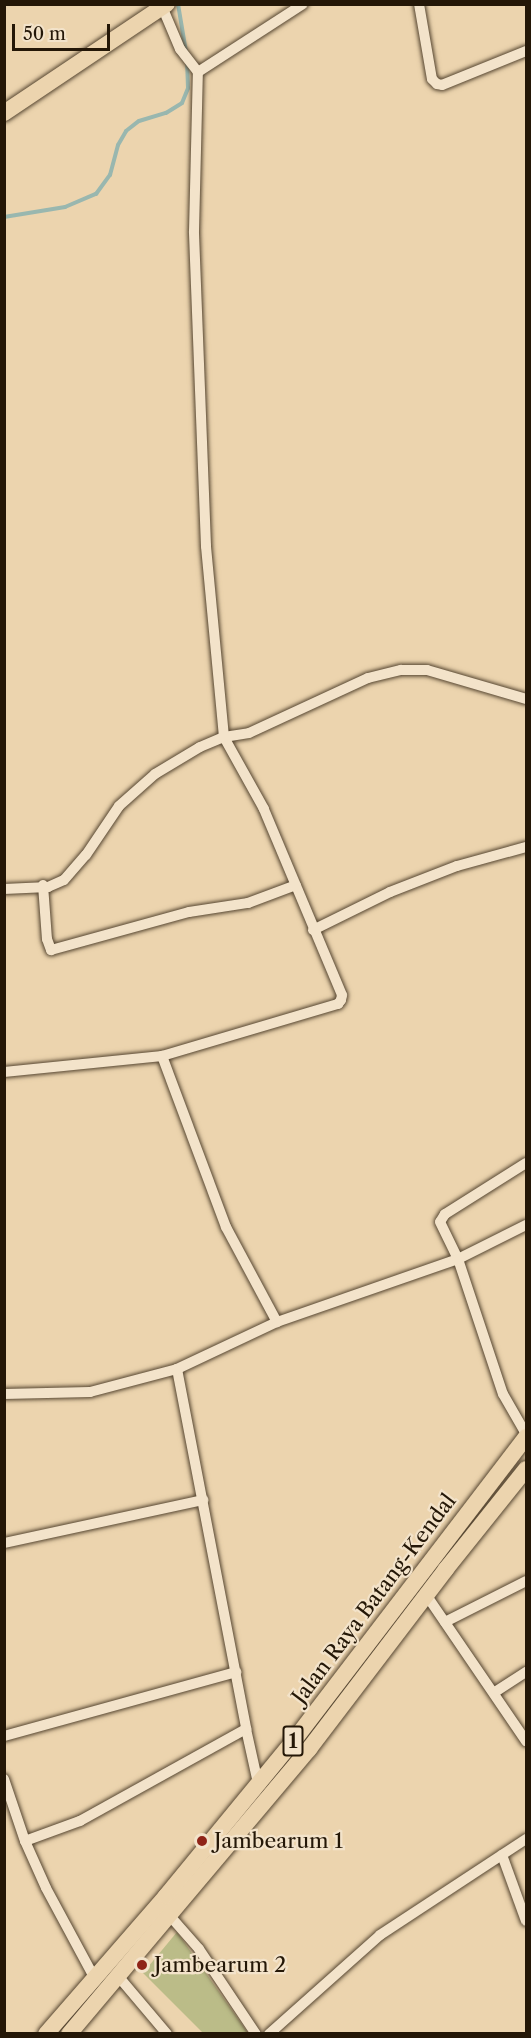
<!DOCTYPE html>
<html>
<head>
<meta charset="utf-8">
<style>
	body { margin:0 }
	#map { position:relative; width:531px; height:2038px; overflow:hidden; background:#ecd4ae; font-family:"Libre Caslon Text",serif }
	div>[style] { position:absolute }
	.green>* { inset:0; background:#bbbc88 }
	.stream>* { height:4px; margin:-2px; padding:0 2px; transform-origin:2px; border-radius:2px; background:#99b7af }
	.roads { filter:drop-shadow(0 0 2px #564631) drop-shadow(0 0 2px #564631) }
	.minor>* { height:10px; margin:-5px; padding:0 5px; transform-origin:5px; border-radius:5px; background:#f3e3ca }
	.trunk>* { height:16px; margin:-8px; padding:0 8px; transform-origin:8px; border-radius:8px; background:#ecd4ae }
	.dots>* { width:16px; height:16px; translate:-50% -50%; box-sizing:border-box; border:3px solid #f3e3ca; border-radius:50% }
	span { translate:-50% -50%; white-space:nowrap; text-align:center; line-height:1.15; -webkit-text-stroke:4.5px #f3e3ca; paint-order:stroke }
	.shield-label span { padding:2px 4px; background:#f3e3ca; border:2px solid; border-radius:4px; -webkit-text-stroke-width:0 }
	.shield-label { font-size:20px; color:#241707; font-weight:700 }
	.street-label { font-size:21px; color:#241707 }
	.poi-label { font-size:21px; color:#241707 }
	.left { translate:0 -50%; text-align:left }
	.frame { position:absolute; inset:0; border:6px solid #241707; pointer-events:none }
	.scale { position:absolute; left:12px; top:24px; width:98px; height:27px; box-sizing:border-box; border:3px solid #241707; border-top:0; padding-left:8px; font-size:18px; line-height:21px; white-space:nowrap; color:#241707; -webkit-text-stroke:4px #f3e3ca; paint-order:stroke }
</style>
</head>
<body>
<div id="map">
	<div class="green">
		<div style="clip-path:polygon(177px 1932px,248px 2033px,203px 2033px,143px 1973px)"></div>
	</div>
	<div class="stream">
		<div style="left:178px;top:4px;width:49px;rotate:80.5deg"></div>
		<div style="left:4px;top:217px;width:62px;rotate:-9.3deg"></div>
		<div style="left:65px;top:207px;width:34px;rotate:-23deg"></div>
		<div style="left:96px;top:194px;width:24px;rotate:-54deg"></div>
		<div style="left:110px;top:175px;width:31px;rotate:-75deg"></div>
		<div style="left:118px;top:145px;width:16px;rotate:-60deg"></div>
		<div style="left:126px;top:131px;width:16px;rotate:-38deg"></div>
		<div style="left:139px;top:121px;width:28px;rotate:-17deg"></div>
		<div style="left:166px;top:113px;width:19px;rotate:-32deg"></div>
		<div style="left:182px;top:103px;width:16px;rotate:-68deg"></div>
		<div style="left:188px;top:88px;width:25px;rotate:-92deg"></div>
		<div style="left:4px;top:344px;width:19px;rotate:90deg"></div>
	</div>
	<div class="roads">
		<div class="minor">
			<div style="left:419px;top:4px;width:76px;rotate:80.2deg"></div>
			<div style="left:432px;top:79px;width:7px;rotate:45deg"></div>
			<div style="left:437px;top:84px;width:5px;rotate:11deg"></div>
			<div style="left:442px;top:85px;width:91px;rotate:-22deg"></div>
			<div style="left:198px;top:72px;width:125px;rotate:-32.9deg"></div>
			<div style="left:43px;top:885px;width:54px;rotate:85.8deg"></div>
			<div style="left:47px;top:939px;width:12px;rotate:70deg"></div>
			<div style="left:51px;top:950px;width:143px;rotate:-15.4deg"></div>
			<div style="left:189px;top:912px;width:60px;rotate:-8.7deg"></div>
			<div style="left:248px;top:903px;width:51px;rotate:-20.6deg"></div>
			<div style="left:4px;top:889px;width:44px;rotate:-2.6deg"></div>
			<div style="left:48px;top:887px;width:17px;rotate:-24deg"></div>
			<div style="left:64px;top:880px;width:33px;rotate:-49deg"></div>
			<div style="left:86px;top:855px;width:59px;rotate:-56deg"></div>
			<div style="left:119px;top:806px;width:48px;rotate:-41.6deg"></div>
			<div style="left:155px;top:774px;width:52px;rotate:-31deg"></div>
			<div style="left:200px;top:747px;width:26px;rotate:-23deg"></div>
			<div style="left:224px;top:737px;width:25px;rotate:-9deg"></div>
			<div style="left:249px;top:733px;width:131px;rotate:-24.8deg"></div>
			<div style="left:368px;top:678px;width:34px;rotate:-14deg"></div>
			<div style="left:401px;top:670px;width:26px"></div>
			<div style="left:427px;top:670px;width:103px;rotate:16.3deg"></div>
			<div style="left:313px;top:930px;width:86px;rotate:-26.3deg"></div>
			<div style="left:390px;top:892px;width:72px;rotate:-21.2deg"></div>
			<div style="left:457px;top:866px;width:72px;rotate:-15.4deg"></div>
			<div style="left:162px;top:1056px;width:183px;rotate:69.5deg"></div>
			<div style="left:226px;top:1227px;width:108px;rotate:61.8deg"></div>
			<div style="left:4px;top:1072px;width:159px;rotate:-5.8deg"></div>
			<div style="left:162px;top:1056px;width:184px;rotate:-16.5deg"></div>
			<div style="left:338px;top:1004px;width:5px;rotate:-53deg"></div>
			<div style="left:341px;top:1000px;width:5px;rotate:-79deg"></div>
			<div style="left:342px;top:995px;width:202px;rotate:-112.8deg"></div>
			<div style="left:264px;top:809px;width:82px;rotate:-119.1deg"></div>
			<div style="left:224px;top:737px;width:192px;rotate:-95.4deg"></div>
			<div style="left:206px;top:546px;width:315px;rotate:-92.2deg"></div>
			<div style="left:194px;top:231px;width:159px;rotate:-88.6deg"></div>
			<div style="left:198px;top:72px;width:29px;rotate:-128deg"></div>
			<div style="left:180px;top:49px;width:49px;rotate:-112.9deg"></div>
			<div style="left:526px;top:1163px;width:96px;rotate:147.8deg"></div>
			<div style="left:445px;top:1214px;width:9px;rotate:122deg"></div>
			<div style="left:440px;top:1222px;width:41px;rotate:64.1deg"></div>
			<div style="left:458px;top:1259px;width:142px;rotate:71.6deg"></div>
			<div style="left:503px;top:1394px;width:46px;rotate:60.1deg"></div>
			<div style="left:177px;top:1369px;width:367px;rotate:79.1deg"></div>
			<div style="left:246px;top:1729px;width:55px;rotate:77.5deg"></div>
			<div style="left:4px;top:1394px;width:86px;rotate:-1.3deg"></div>
			<div style="left:90px;top:1392px;width:90px;rotate:-14.8deg"></div>
			<div style="left:177px;top:1369px;width:110px;rotate:-25.2deg"></div>
			<div style="left:277px;top:1322px;width:192px;rotate:-19.2deg"></div>
			<div style="left:458px;top:1259px;width:76px;rotate:-26.6deg"></div>
			<div style="left:4px;top:1543px;width:204px;rotate:-12.2deg"></div>
			<div style="left:427px;top:1596px;width:176px;rotate:55.7deg"></div>
			<div style="left:445px;top:1622px;width:91px;rotate:-26.8deg"></div>
			<div style="left:495px;top:1692px;width:37px;rotate:-33deg"></div>
			<div style="left:4px;top:1736px;width:241px;rotate:-15.4deg"></div>
			<div style="left:4px;top:1779px;width:65px;rotate:71.3deg"></div>
			<div style="left:25px;top:1841px;width:51px;rotate:65.9deg"></div>
			<div style="left:46px;top:1888px;width:103px;rotate:61.7deg"></div>
			<div style="left:25px;top:1841px;width:59px;rotate:-20deg"></div>
			<div style="left:80px;top:1821px;width:190px;rotate:-29deg"></div>
			<div style="left:502px;top:1855px;width:70px;rotate:70deg"></div>
			<div style="left:170px;top:1916px;width:44px;rotate:48.7deg"></div>
			<div style="left:199px;top:1949px;width:102px;rotate:56.2deg"></div>
			<div style="left:118px;top:1976px;width:76px;rotate:49.8deg"></div>
			<div style="left:269px;top:2034px;width:149px;rotate:-41.7deg"></div>
			<div style="left:380px;top:1935px;width:175px;rotate:-33.3deg"></div>
		</div>
		<div class="trunk">
			<div style="left:4px;top:113px;width:196px;rotate:-33.8deg"></div>
			<div style="left:46px;top:2034px;width:183px;rotate:-49deg"></div>
			<div style="left:166px;top:1896px;width:203px;rotate:-50.6deg"></div>
			<div style="left:295px;top:1739px;width:380px;rotate:-52.6deg"></div>
			<div style="left:69px;top:2034px;width:373px;rotate:-49.9deg"></div>
			<div style="left:309px;top:1749px;width:226px;rotate:-52.7deg"></div>
			<div style="left:446px;top:1569px;width:128px;rotate:-51.3deg"></div>
		</div>
	</div>
	<div class="dots">
		<div style="left:202px;top:1841px;background:#8f2418"></div>
		<div style="left:142px;top:1965px;background:#8f2418"></div>
	</div>
	<div class="shield-label">
		<span style="left:293px;top:1741px">1</span>
	</div>
	<div class="street-label">
		<span style="left:374px;top:1599px;rotate:-53deg">Jalan Raya Batang-Kendal</span>
	</div>
	<div class="poi-label">
		<span class="left" style="left:214px;top:1841px">Jambearum 1</span>
		<span class="left" style="left:154px;top:1965px">Jambearum 2</span>
	</div>
	<div class="frame"></div>
	<div class="scale">50 m</div>
</div>
</body>
</html>
